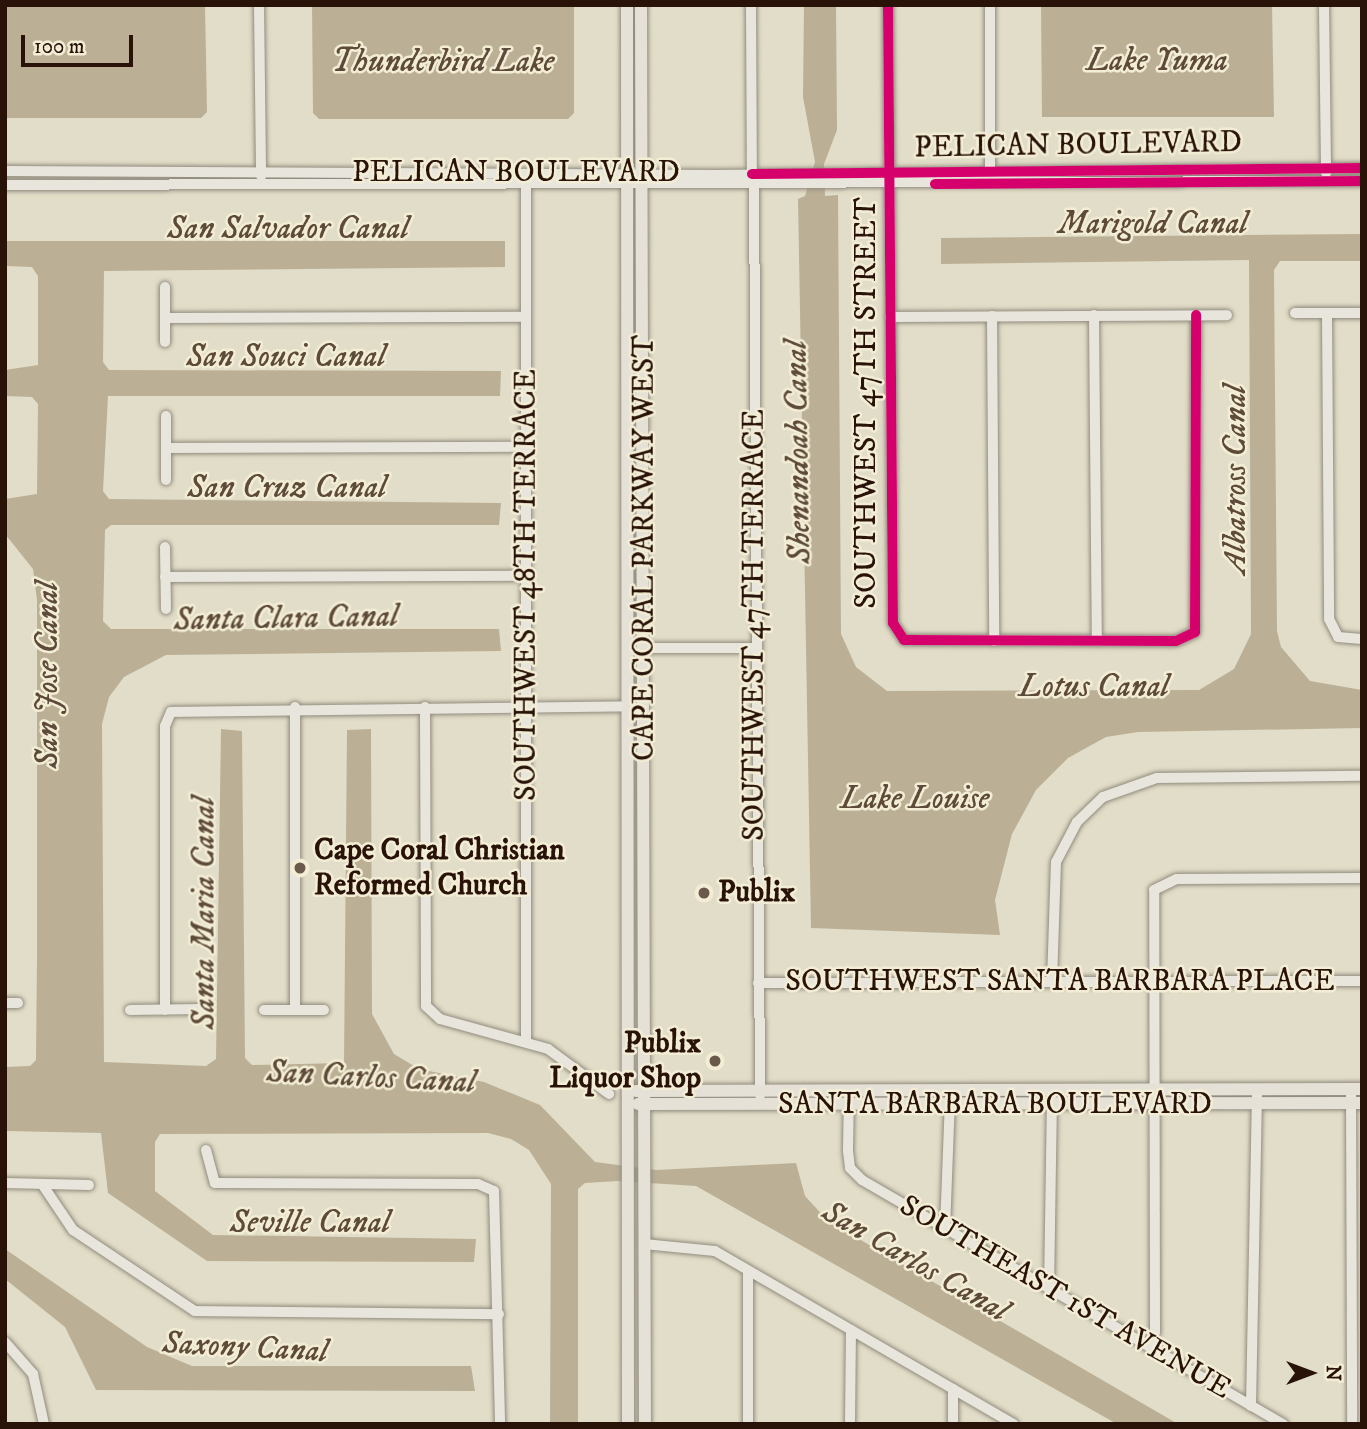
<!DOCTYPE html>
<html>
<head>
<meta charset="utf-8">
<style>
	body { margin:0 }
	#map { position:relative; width:1367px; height:1429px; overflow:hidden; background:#e2ddc8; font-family:"IM FELL DW Pica",serif }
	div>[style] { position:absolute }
	.water>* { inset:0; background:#bbb096 }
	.roads { filter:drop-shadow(0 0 2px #918b7e) drop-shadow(0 0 2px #918b7e) }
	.minor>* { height:10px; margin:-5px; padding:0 5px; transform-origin:5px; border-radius:5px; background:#e8e6dc }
	.major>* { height:12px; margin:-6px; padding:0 6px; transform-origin:6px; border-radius:6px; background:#e5e1d6 }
	.cycleway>* { height:10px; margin:-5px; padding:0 5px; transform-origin:5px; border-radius:5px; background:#d6006c }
	.dots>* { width:19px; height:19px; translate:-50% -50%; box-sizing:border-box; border:4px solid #f3edd5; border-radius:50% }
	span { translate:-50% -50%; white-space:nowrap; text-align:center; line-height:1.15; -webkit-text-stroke:5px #f3edd5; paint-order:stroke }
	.street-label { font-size:30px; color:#291308 }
	.poi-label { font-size:30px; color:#291308; font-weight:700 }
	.left { translate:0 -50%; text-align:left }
	.right { translate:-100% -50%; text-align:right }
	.water-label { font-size:32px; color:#5d4a38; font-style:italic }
	.frame { position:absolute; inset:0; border:7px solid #291308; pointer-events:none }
	.north { position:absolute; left:1276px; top:1338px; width:70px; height:70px; -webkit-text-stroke:5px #f3edd5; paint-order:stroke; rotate:90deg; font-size:19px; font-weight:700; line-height:28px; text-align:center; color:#291308 }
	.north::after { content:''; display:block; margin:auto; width:24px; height:32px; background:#291308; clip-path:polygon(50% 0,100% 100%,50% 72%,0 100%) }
	.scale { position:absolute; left:21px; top:35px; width:112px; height:32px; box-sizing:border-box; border:4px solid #291308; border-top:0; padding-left:9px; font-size:21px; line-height:24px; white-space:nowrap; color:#291308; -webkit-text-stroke:5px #f3edd5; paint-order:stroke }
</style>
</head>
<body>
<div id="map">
	<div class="water">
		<div style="clip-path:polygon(5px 5px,205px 5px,207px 112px,201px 118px,5px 118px)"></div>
		<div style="clip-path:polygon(312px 5px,574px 5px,574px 113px,568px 119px,319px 119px,313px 113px)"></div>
		<div style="clip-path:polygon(804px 5px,836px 5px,837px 130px,824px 164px,825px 196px,838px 195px,841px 634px,856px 667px,887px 691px,1199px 690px,1234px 669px,1251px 634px,1249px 260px,941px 264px,941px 238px,1362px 234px,1362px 261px,1280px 261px,1274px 270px,1277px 631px,1281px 647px,1310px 681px,1362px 690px,1362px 728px,1138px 732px,1106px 737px,1068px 758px,1036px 790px,1012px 834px,995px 900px,1000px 935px,811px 928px,798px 199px,805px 196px,815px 162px,803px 97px)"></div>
		<div style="clip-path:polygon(1041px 5px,1272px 5px,1274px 117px,1042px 117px)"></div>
		<div style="clip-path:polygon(5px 241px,505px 241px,505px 267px,104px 271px,103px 362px,109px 370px,501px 371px,500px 396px,108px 396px,103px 491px,109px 499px,501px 503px,499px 525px,111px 525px,105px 530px,103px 621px,111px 629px,499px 629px,501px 651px,166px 655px,124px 677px,109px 697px,102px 724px,104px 1062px,206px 1066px,216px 1059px,221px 729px,242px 731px,245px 1058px,252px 1065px,344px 1063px,347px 730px,371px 729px,372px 1014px,394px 1054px,419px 1069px,484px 1082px,540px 1105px,595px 1162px,656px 1170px,796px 1163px,805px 1196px,828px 1221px,1178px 1424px,1117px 1424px,696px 1186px,618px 1181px,585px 1183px,578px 1189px,578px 1422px,550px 1422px,551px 1184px,529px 1150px,511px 1139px,488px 1133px,160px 1134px,155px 1142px,155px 1191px,213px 1235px,476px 1239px,474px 1262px,207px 1261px,108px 1193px,101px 1133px,5px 1131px,5px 1067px,30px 1066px,36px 1060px,37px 958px,37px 600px,33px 569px,5px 534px,5px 499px,37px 494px,38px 404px,32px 397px,5px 396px,5px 370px,38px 365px,38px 276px,32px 267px,5px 266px)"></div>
		<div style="clip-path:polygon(5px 1249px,147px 1347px,192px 1366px,471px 1366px,475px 1391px,96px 1390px,65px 1327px,5px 1279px)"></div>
	</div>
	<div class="roads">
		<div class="minor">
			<div style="left:259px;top:5px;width:171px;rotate:89.3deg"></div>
			<div style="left:751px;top:5px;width:169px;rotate:89.7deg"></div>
			<div style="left:888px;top:5px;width:618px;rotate:89.54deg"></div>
			<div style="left:893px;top:623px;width:20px;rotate:57deg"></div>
			<div style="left:904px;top:640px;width:272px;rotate:0.2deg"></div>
			<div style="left:1176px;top:641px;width:21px;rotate:-25deg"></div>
			<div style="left:1195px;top:632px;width:317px;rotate:-89.8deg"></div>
			<div style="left:990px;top:5px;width:171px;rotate:90deg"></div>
			<div style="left:1324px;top:5px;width:168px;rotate:89.3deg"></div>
			<div style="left:5px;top:171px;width:709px;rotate:0.32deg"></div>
			<div style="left:714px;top:175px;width:648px;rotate:-0.62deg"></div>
			<div style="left:526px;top:183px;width:857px;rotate:90deg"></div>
			<div style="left:5px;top:185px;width:1357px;rotate:-0.17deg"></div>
			<div style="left:754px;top:186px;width:909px;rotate:89.62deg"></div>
			<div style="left:1295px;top:313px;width:67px"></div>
			<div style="left:1327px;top:313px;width:306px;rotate:89.6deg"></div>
			<div style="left:1329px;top:619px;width:20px;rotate:63deg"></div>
			<div style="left:1338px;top:637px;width:24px;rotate:5deg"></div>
			<div style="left:1094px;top:315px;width:326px;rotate:89.5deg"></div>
			<div style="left:992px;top:316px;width:325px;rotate:89.6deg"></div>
			<div style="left:890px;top:317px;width:337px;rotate:-0.3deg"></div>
			<div style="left:165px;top:318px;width:361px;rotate:-0.2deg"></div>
			<div style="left:165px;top:342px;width:55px;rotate:-90deg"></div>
			<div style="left:166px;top:416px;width:64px;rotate:90deg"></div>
			<div style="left:166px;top:448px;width:361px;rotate:-0.2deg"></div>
			<div style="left:165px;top:547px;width:62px;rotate:89.1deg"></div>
			<div style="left:165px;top:577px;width:362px;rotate:-0.2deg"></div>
			<div style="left:645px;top:648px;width:112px"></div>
			<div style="left:295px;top:707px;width:303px;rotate:90deg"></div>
			<div style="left:425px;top:707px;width:299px;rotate:89.8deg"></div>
			<div style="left:426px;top:1006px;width:19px;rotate:43deg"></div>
			<div style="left:440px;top:1019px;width:112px;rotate:15.5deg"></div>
			<div style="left:548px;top:1049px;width:76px;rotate:36.4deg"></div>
			<div style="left:1052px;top:982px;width:120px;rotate:-88.1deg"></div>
			<div style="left:1056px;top:862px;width:45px;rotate:-62.3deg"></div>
			<div style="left:1077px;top:822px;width:36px;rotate:-44deg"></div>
			<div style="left:1103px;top:797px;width:57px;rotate:-19.4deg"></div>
			<div style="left:1157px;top:778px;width:205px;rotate:-0.6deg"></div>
			<div style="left:758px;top:983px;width:604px;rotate:-0.19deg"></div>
			<div style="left:5px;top:1003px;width:13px"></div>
			<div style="left:130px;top:1010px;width:72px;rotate:-0.8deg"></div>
			<div style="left:165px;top:1010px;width:284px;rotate:-90deg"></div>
			<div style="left:165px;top:726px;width:15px;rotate:-67deg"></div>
			<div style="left:171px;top:712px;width:460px;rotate:-0.7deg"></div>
			<div style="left:264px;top:1010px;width:60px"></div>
			<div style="left:1351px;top:1089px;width:335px;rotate:89.8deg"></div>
			<div style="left:849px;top:1092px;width:59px;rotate:91deg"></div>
			<div style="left:848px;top:1151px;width:17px;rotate:83deg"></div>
			<div style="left:850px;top:1168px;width:17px;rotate:45deg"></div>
			<div style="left:862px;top:1180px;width:487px;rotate:30.1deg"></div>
			<div style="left:206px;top:1150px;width:34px;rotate:75deg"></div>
			<div style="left:215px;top:1183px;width:263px;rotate:0.2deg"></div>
			<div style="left:478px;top:1184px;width:17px;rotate:24deg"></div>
			<div style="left:494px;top:1191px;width:233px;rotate:88.5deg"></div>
			<div style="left:5px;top:1183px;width:84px;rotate:1.4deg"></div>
			<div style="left:42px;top:1184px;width:55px;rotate:56deg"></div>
			<div style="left:73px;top:1230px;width:146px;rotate:33.6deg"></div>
			<div style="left:195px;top:1311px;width:304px;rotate:0.6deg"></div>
			<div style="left:945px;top:1229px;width:130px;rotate:-87.8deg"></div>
			<div style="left:644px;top:1244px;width:71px;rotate:5.6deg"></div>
			<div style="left:715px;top:1251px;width:345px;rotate:30.1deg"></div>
			<div style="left:748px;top:1271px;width:153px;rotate:90deg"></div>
			<div style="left:1049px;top:1289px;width:190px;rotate:-89.1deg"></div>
			<div style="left:5px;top:1342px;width:43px;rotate:48.8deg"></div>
			<div style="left:33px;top:1374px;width:51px;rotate:77.6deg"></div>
			<div style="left:1149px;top:1347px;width:16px;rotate:-68deg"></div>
			<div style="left:1155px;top:1332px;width:442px;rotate:-90.1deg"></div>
			<div style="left:1154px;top:890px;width:25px;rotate:-26deg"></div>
			<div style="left:1177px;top:879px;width:185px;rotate:-0.3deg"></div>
			<div style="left:1251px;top:1406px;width:316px;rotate:-88.9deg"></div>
			<div style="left:850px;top:1424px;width:94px;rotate:-89.4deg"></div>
			<div style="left:953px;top:1424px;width:35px;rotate:-90deg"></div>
		</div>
		<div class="major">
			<div style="left:627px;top:5px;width:1419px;rotate:89.96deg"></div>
			<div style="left:641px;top:5px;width:1419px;rotate:89.84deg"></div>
			<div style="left:636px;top:1091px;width:726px;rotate:-0.16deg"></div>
			<div style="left:638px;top:1104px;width:724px;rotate:-0.08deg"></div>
		</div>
	</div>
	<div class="cycleway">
		<div style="left:888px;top:5px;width:618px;rotate:89.54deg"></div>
		<div style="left:893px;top:623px;width:20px;rotate:57deg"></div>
		<div style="left:904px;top:640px;width:272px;rotate:0.2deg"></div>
		<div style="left:1176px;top:641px;width:21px;rotate:-25deg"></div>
		<div style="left:1195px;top:632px;width:317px;rotate:-89.8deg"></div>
		<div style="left:752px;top:174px;width:610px;rotate:-0.56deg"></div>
		<div style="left:935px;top:184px;width:427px;rotate:-0.4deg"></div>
	</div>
	<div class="dots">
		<div style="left:300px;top:868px;background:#6a5a4b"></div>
		<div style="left:704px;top:893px;background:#6a5a4b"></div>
		<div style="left:715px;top:1061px;background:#6a5a4b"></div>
	</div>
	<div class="street-label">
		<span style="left:1078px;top:146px;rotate:-1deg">PELICAN BOULEVARD</span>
		<span style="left:516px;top:173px">PELICAN BOULEVARD</span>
		<span style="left:867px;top:403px;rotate:-90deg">SOUTHWEST 47TH STREET</span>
		<span style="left:645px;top:548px;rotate:-90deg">CAPE CORAL PARKWAY WEST</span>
		<span style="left:527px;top:585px;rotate:-90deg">SOUTHWEST 48TH TERRACE</span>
		<span style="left:755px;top:625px;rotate:-90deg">SOUTHWEST 47TH TERRACE</span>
		<span style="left:1060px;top:982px">SOUTHWEST SANTA BARBARA PLACE</span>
		<span style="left:995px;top:1105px">SANTA BARBARA BOULEVARD</span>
		<span style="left:1065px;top:1298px;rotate:30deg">SOUTHEAST 1ST AVENUE</span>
	</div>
	<div class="poi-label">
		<span class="left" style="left:314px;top:868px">Cape Coral Christian<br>Reformed Church</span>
		<span class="left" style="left:718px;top:893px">Publix</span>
		<span class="right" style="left:701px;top:1061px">Publix<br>Liquor Shop</span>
	</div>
	<div class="water-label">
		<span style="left:1157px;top:61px">Lake Yuma</span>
		<span style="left:443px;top:62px">Thunderbird Lake</span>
		<span style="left:1153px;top:224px">Marigold Canal</span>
		<span style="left:288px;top:229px">San Salvador Canal</span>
		<span style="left:286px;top:357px">San Souci Canal</span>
		<span style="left:799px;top:452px;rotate:-91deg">Shenandoah Canal</span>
		<span style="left:1236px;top:479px;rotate:-90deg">Albatross Canal</span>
		<span style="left:287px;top:488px">San Cruz Canal</span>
		<span style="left:286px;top:619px;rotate:-1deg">Santa Clara Canal</span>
		<span style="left:48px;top:675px;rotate:-90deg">San Jose Canal</span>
		<span style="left:1094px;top:687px">Lotus Canal</span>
		<span style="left:915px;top:799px">Lake Louise</span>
		<span style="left:205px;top:913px;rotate:-90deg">Santa Maria Canal</span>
		<span style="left:371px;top:1078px;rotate:3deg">San Carlos Canal</span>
		<span style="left:310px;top:1223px">Seville Canal</span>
		<span style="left:915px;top:1262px;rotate:30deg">San Carlos Canal</span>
		<span style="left:245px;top:1348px;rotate:3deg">Saxony Canal</span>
	</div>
	<div class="frame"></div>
	<div class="north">N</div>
	<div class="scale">100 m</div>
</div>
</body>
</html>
